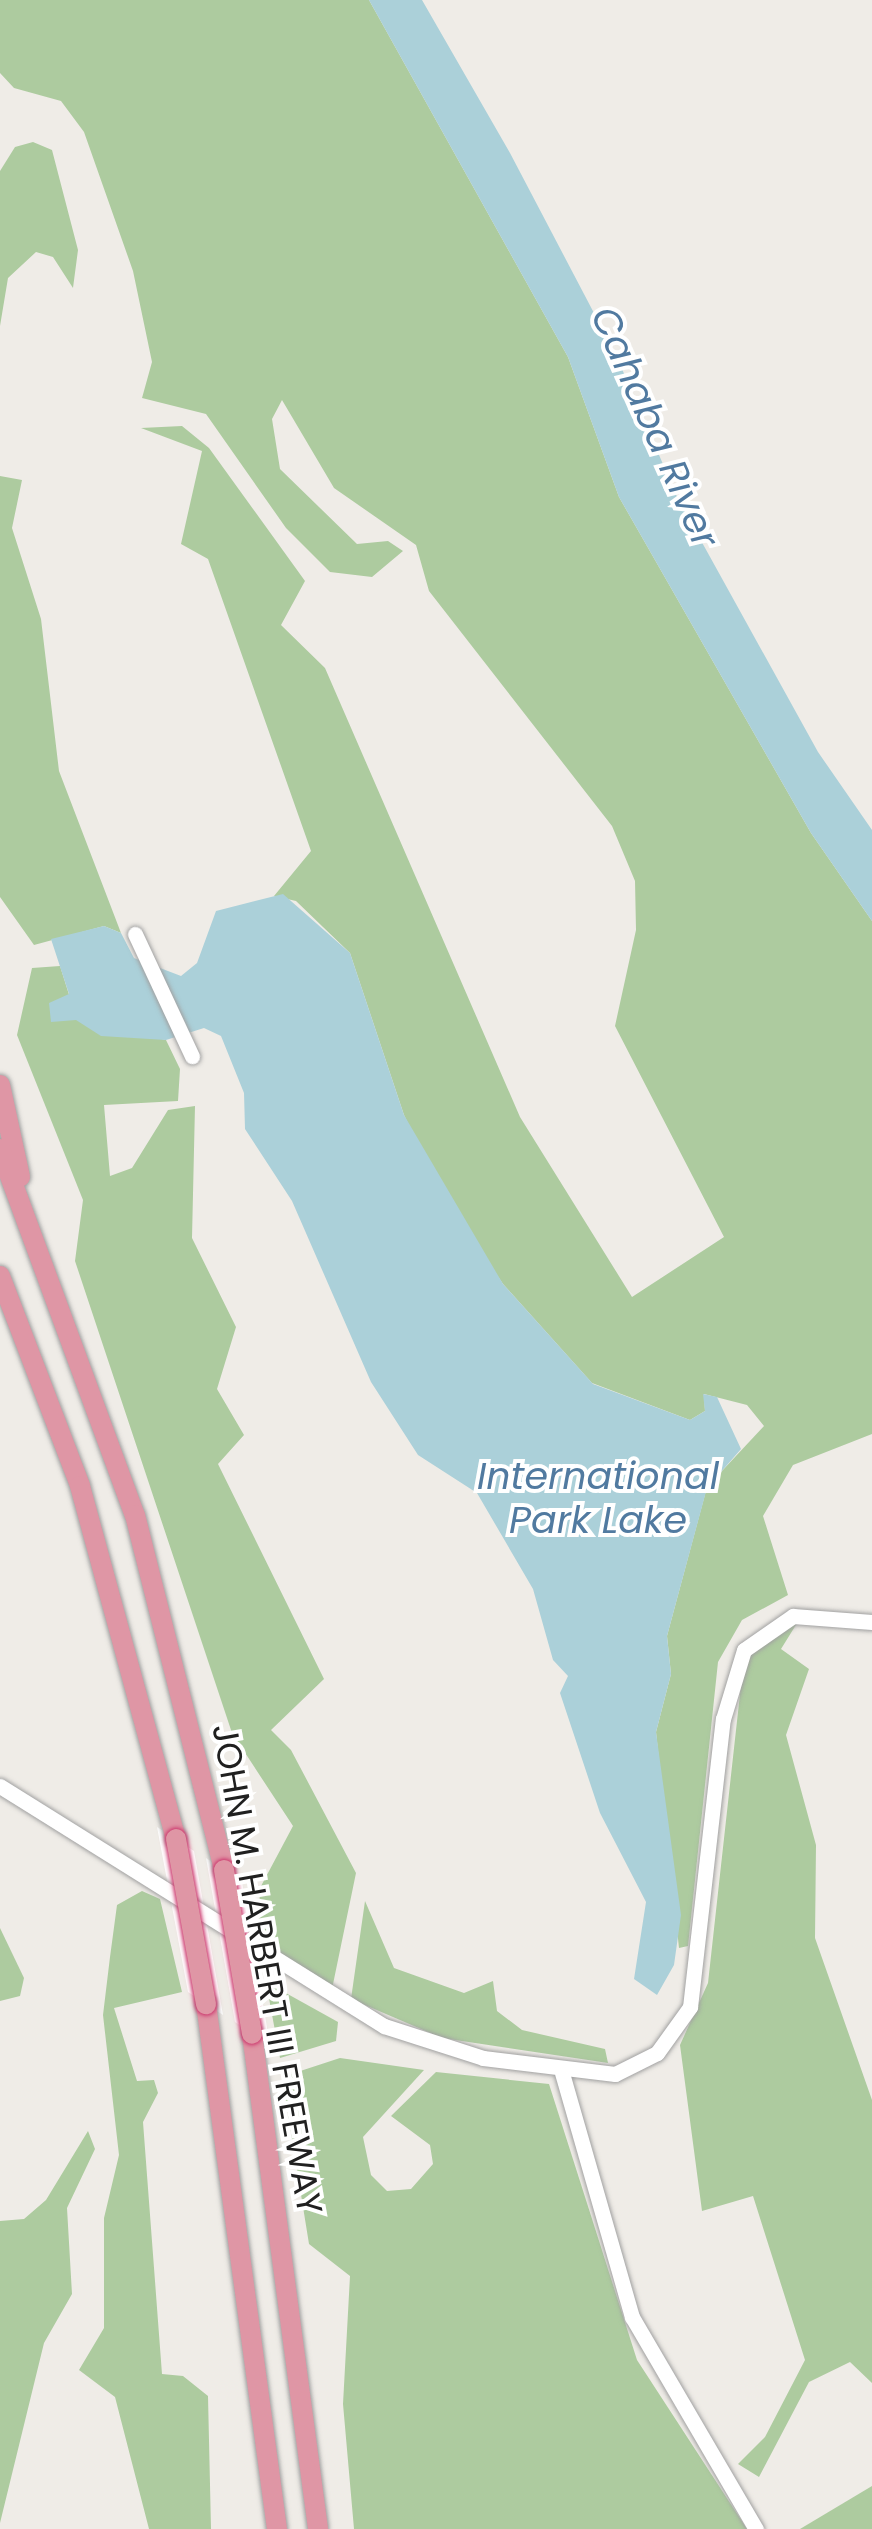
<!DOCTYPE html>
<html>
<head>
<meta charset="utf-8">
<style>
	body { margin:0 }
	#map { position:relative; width:872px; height:2529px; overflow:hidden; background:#efece7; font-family:Poppins,sans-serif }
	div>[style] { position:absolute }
	.forest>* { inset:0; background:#adcb9f }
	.water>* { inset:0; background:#abd0d9 }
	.pier>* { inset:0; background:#fff }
	.roads { filter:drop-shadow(0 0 2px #a1a1a1) drop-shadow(0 0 2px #a1a1a1) }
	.minor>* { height:15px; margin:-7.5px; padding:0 7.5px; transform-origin:7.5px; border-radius:7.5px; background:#fff }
	.highway>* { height:20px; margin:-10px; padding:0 10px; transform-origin:10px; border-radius:10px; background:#df96a5 }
	.bridges { filter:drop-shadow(0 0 2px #cc366d) drop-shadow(0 0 2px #cc366d) }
	.highway-bridge>* { height:20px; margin:-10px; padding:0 10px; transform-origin:10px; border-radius:10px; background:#df96a5 }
	span { translate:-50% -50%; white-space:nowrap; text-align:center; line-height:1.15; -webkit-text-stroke:8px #fff; paint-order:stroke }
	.street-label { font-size:35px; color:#202020 }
	.water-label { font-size:38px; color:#517aa0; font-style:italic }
</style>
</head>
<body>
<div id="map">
	<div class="forest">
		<div style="clip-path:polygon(0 0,369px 0,568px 357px,619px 497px,811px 833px,872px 921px,872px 1434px,793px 1465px,763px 1516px,788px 1595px,742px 1620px,718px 1662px,688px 1946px,679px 1948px,656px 1732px,671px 1674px,667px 1636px,707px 1487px,764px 1426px,747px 1405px,704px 1394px,705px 1411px,690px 1420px,592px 1383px,503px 1284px,439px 1188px,404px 1115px,350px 953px,296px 901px,274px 896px,311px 851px,208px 559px,181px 544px,202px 451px,141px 428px,182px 426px,209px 448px,305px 581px,281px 625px,325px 668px,520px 1117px,632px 1297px,724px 1237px,615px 1026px,636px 930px,635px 881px,612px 826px,429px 591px,416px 545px,334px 488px,282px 400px,272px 419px,280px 469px,357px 544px,388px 541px,403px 551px,372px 577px,330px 572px,286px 528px,206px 414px,142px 398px,152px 362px,133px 271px,84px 132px,61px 101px,14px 88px,0 73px)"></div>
		<div style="clip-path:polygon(33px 142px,52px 150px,78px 250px,73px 288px,53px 257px,36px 252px,8px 278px,0 326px,0 171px,15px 147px)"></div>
		<div style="clip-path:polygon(0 476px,22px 480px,12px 528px,41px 619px,59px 771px,121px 933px,104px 926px,34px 945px,0 897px)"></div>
		<div style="clip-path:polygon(60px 966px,77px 1020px,166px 1040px,180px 1069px,178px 1101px,104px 1105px,110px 1176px,132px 1168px,168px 1110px,195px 1106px,192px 1238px,236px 1327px,217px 1389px,244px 1435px,218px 1464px,324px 1679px,271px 1730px,291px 1750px,356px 1873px,332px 1989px,258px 1940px,260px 1888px,293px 1826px,232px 1733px,75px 1261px,83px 1200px,17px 1035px,32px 968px)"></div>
		<div style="clip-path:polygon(799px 1620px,781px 1649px,809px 1669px,786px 1735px,816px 1845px,815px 1938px,872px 2100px,872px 2383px,850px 2362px,809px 2382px,759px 2477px,738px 2464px,765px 2437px,805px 2360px,753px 2196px,702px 2211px,680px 2045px,708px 1983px,743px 1667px,756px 1644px)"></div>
		<div style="clip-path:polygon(142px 1891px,160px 1899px,182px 1992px,114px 2008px,137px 2081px,154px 2080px,158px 2093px,143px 2122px,162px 2374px,183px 2376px,208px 2396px,211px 2529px,149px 2529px,115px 2397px,79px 2370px,104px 2328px,104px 2218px,119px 2155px,103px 2015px,110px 1957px,117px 1905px)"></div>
		<div style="clip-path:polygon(365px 1901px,394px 1968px,464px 1993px,493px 1981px,497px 2011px,522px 2030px,605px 2049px,608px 2063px,442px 2038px,351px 1999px)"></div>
		<div style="clip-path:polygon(0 1928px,24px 1978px,20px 1996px,0 2001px)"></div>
		<div style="clip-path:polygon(266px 1982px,338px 2022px,336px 2041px,280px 2058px)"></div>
		<div style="clip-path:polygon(340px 2058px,424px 2070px,363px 2137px,371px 2175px,387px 2191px,411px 2189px,433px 2164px,430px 2145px,391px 2116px,436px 2072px,549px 2084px,637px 2360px,747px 2529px,354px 2529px,343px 2404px,350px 2276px,309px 2244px,282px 2077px)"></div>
		<div style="clip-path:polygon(88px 2131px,95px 2149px,67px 2208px,72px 2294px,44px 2343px,0 2523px,0 2221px,24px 2219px,46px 2200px)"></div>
		<div style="clip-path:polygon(872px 2486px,872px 2529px,800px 2529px)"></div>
	</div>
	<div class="water">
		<div style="clip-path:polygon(369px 0,422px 0,510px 153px,616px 355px,678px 499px,818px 752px,872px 830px,872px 921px,811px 833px,619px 497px,568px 357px)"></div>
		<div style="clip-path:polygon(283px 894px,350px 953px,404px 1115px,503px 1284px,593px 1384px,690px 1420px,705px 1411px,703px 1394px,717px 1397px,741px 1449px,707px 1488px,667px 1636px,671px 1674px,656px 1732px,681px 1915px,674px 1965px,657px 1995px,634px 1979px,646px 1902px,600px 1813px,560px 1693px,568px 1676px,553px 1660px,533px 1589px,477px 1493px,418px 1455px,371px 1382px,292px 1201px,245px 1129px,244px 1093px,221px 1036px,204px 1028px,166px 1040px,101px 1036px,76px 1020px,51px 1022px,49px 1003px,69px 994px,51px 939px,104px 926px,121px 933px,134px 958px,181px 976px,197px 963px,216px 911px)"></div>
	</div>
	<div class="pier">
		<div style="clip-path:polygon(157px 1827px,194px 1851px,223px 2015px,188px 1992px)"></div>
		<div style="clip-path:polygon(206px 1858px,242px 1882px,270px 2045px,235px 2022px)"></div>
	</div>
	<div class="roads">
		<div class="minor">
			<div style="left:135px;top:934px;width:135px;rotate:65deg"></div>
			<div style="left:0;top:1786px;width:453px;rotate:32deg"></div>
			<div style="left:384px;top:2026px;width:104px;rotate:17.9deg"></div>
			<div style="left:483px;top:2058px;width:133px;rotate:6.9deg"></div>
			<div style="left:615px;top:2074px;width:47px;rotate:-26.6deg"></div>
			<div style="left:657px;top:2053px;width:57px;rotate:-54.3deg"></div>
			<div style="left:690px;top:2007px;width:290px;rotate:-83.5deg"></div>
			<div style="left:723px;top:1719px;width:72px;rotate:-73.1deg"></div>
			<div style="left:744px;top:1650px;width:60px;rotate:-34.8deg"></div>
			<div style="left:793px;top:1616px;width:79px;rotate:4.3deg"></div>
			<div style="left:562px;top:2073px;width:254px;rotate:74deg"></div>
			<div style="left:632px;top:2317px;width:246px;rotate:59.7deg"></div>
		</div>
		<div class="highway">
			<div style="left:0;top:1085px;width:94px;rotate:77.7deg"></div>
			<div style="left:0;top:1149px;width:390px;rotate:69.8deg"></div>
			<div style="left:135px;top:1515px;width:366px;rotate:75.9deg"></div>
			<div style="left:0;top:1276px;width:225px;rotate:69.1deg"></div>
			<div style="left:80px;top:1486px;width:366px;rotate:74.8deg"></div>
			<div style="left:206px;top:2004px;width:530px;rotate:82.3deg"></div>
			<div style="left:252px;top:2034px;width:499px;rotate:82.4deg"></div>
		</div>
	</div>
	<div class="bridges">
		<div class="highway-bridge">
			<div style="left:176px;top:1839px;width:168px;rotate:79.7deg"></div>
			<div style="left:224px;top:1870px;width:166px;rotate:80.3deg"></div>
		</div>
	</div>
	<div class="street-label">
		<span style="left:267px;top:1969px;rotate:80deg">JOHN M. HARBERT III FREEWAY</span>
	</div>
	<div class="water-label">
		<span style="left:655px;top:427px;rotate:66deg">Cahaba River</span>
		<span style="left:598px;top:1498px">International<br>Park Lake</span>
	</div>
</div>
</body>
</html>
